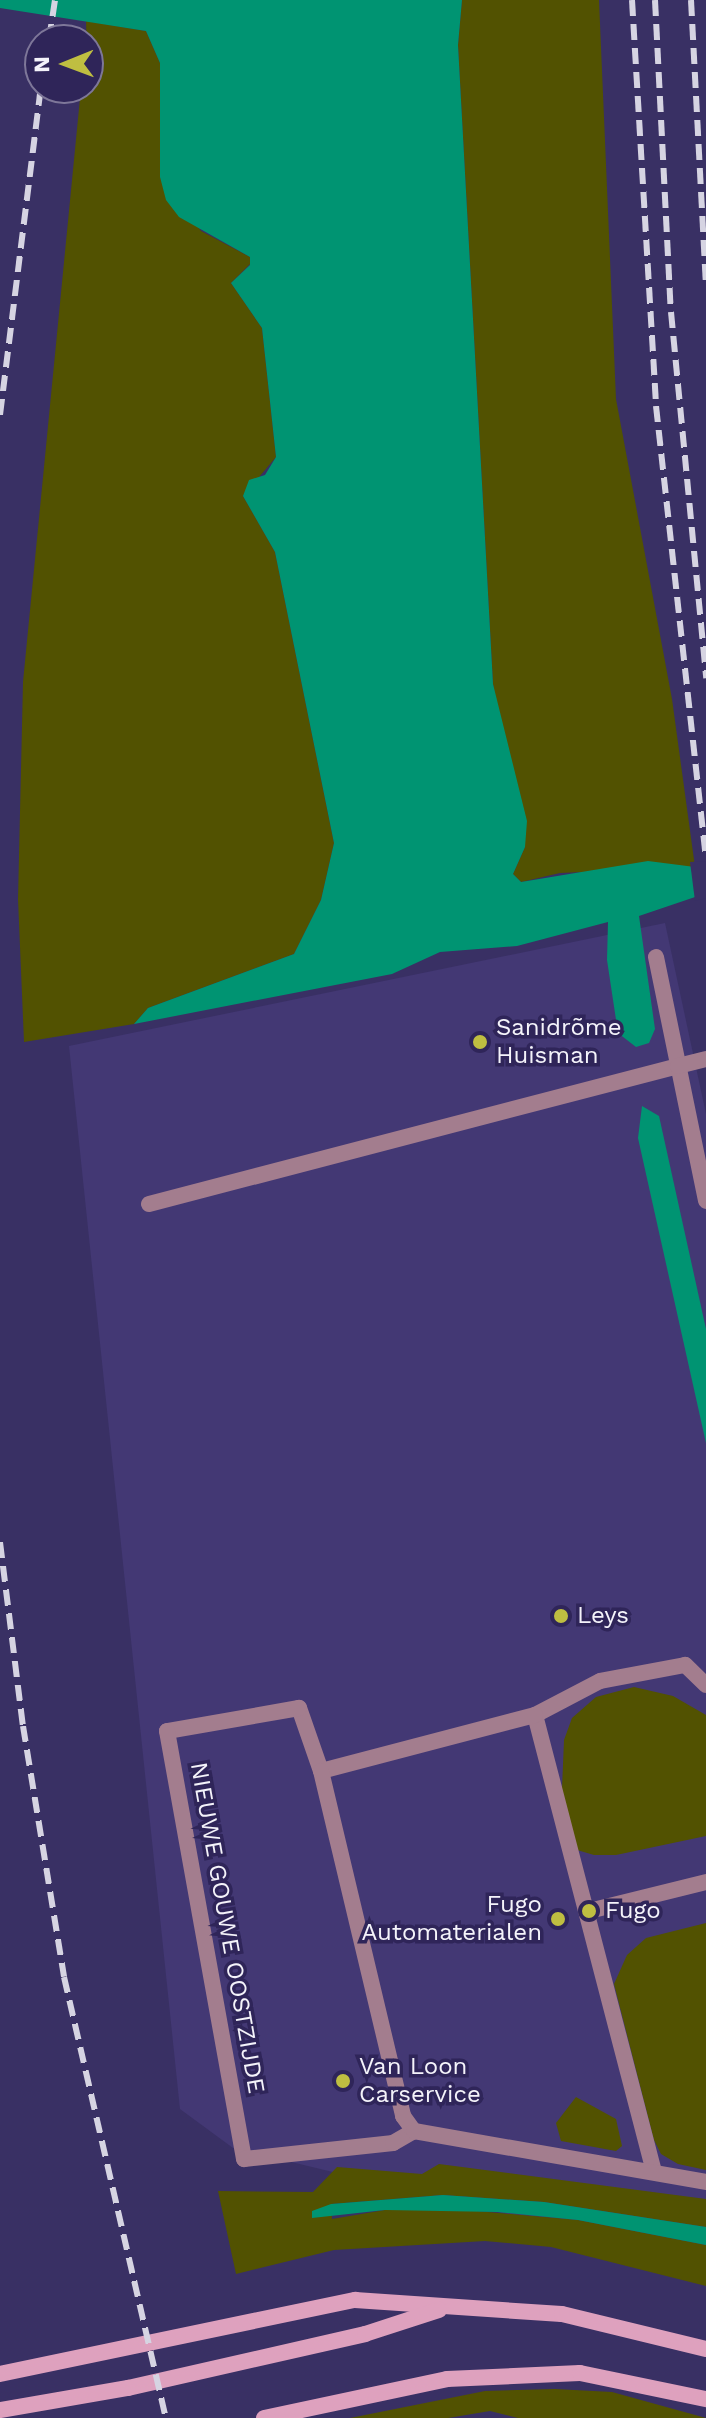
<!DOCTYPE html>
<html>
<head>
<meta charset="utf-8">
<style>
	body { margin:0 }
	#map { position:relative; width:706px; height:2418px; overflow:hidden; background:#393064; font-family:"Work Sans",sans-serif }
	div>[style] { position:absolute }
	.built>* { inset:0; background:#433874 }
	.green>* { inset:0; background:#525201 }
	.water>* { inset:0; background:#009472 }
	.pier>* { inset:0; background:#393064 }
	.lane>* { height:16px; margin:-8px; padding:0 8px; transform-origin:8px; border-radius:8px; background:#a37d8e }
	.street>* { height:16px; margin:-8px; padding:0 8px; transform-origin:8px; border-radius:8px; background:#a37d8e }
	.secondary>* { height:16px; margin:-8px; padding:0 8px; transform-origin:8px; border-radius:8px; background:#dea1be }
	.rail>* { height:6px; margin-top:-3px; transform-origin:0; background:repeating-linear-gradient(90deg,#d6d4e2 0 16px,transparent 0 24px) }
	.dots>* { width:22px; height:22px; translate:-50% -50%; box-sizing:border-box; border:4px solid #2f2559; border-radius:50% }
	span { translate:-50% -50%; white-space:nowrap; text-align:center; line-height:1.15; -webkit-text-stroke:7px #2f2559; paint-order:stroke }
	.poi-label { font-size:24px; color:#f4f3fa }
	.left { translate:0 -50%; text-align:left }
	.right { translate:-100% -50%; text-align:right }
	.street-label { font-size:24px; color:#f4f3fa }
	.north { position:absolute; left:24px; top:24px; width:80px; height:80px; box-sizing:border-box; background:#2f2559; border:2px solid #7e7799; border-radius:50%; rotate:269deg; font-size:22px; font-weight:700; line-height:32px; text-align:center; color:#f4f3fa }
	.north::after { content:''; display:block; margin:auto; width:28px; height:36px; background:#bfbe41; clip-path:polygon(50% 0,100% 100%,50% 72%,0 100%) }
</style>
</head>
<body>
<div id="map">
	<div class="built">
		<div style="clip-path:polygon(665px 923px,706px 1114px,706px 2262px,233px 2148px,180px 2109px,69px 1046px)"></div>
	</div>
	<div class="green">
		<div style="clip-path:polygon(462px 0,599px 0,616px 399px,672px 699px,695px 867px,560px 873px,521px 882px,513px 874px,525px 847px,493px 684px,458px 45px)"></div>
		<div style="clip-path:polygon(86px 21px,146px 31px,160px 63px,160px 177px,201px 231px,250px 257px,250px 264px,231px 283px,262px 328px,276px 457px,243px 496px,275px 552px,334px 843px,321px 900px,294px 954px,148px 1008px,134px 1024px,24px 1042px,18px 899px,23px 682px,81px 88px,88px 88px)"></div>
		<div style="clip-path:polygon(634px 1687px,673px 1696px,706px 1715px,706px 1836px,616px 1855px,594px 1855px,577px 1850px,562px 1789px,564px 1740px,572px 1718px,596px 1697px)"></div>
		<div style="clip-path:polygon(706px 1923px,706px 2170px,678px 2164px,661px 2154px,654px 2140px,614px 1984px,627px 1955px,646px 1938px)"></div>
		<div style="clip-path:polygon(576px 2097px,616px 2119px,622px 2146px,616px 2151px,561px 2141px,556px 2123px)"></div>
		<div style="clip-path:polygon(439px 2164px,706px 2199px,706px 2227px,544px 2202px,443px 2195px,331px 2204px,332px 2219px,385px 2210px,443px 2208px,578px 2220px,706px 2245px,706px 2286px,551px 2247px,485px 2241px,334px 2250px,236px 2274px,218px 2191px,313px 2192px,337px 2167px,422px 2174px)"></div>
		<div style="clip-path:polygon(555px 2389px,612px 2392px,706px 2418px,518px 2418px,490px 2411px,448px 2418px,350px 2418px,485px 2391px)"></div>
	</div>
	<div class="water">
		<div style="clip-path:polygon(0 0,462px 0,458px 45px,493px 684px,527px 821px,525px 847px,513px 874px,521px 882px,648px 861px,695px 867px,701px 895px,639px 916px,655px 1029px,649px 1043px,636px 1047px,618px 1033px,607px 960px,608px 922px,517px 946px,440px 952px,392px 974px,134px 1024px,148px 1008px,294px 954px,321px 900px,334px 843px,275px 552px,243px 496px,249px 480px,265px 475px,276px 457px,262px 328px,231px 283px,250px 265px,250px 257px,179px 217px,166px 200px,160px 177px,160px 63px,146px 31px,0 8px)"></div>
		<div style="clip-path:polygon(642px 1106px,659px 1116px,706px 1329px,706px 1443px,638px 1138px)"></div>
		<div style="clip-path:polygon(443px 2195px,544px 2202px,706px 2227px,706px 2245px,578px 2220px,497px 2212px,385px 2210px,312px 2218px,312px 2211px,331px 2204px)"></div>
	</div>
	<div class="pier">
		<div style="clip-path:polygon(706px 861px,706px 898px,695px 901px,690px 862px)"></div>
	</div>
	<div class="lane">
		<div style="left:149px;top:1204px;width:547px;rotate:-14.62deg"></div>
		<div style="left:535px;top:1715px;width:471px;rotate:75.4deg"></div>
		<div style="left:321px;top:1771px;width:67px;rotate:-109.2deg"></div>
		<div style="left:299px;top:1708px;width:134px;rotate:170.1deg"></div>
		<div style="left:167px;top:1731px;width:435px;rotate:79.8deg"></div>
		<div style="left:244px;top:2159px;width:150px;rotate:-6.1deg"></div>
		<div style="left:393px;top:2143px;width:24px;rotate:-30deg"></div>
		<div style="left:589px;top:1911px;width:121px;rotate:-13.9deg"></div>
	</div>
	<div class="street">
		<div style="left:656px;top:957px;width:249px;rotate:78.4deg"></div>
		<div style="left:678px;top:1066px;width:29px;rotate:-14deg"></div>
		<div style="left:706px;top:1685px;width:29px;rotate:-136deg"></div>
		<div style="left:685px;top:1665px;width:86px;rotate:169.3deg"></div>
		<div style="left:600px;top:1681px;width:73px;rotate:152.4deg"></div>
		<div style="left:535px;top:1715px;width:221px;rotate:165.3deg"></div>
		<div style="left:321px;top:1771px;width:355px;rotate:76.6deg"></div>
		<div style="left:403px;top:2116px;width:19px;rotate:54deg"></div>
		<div style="left:414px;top:2131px;width:296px;rotate:9.9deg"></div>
	</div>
	<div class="secondary">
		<div style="left:0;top:2374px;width:363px;rotate:-11.8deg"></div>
		<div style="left:355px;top:2300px;width:207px;rotate:3.9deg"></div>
		<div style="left:562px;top:2314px;width:148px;rotate:13.7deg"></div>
		<div style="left:0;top:2410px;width:130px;rotate:-9.8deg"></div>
		<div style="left:128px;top:2388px;width:243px;rotate:-12.8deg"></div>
		<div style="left:365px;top:2334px;width:78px;rotate:-18deg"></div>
		<div style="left:264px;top:2418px;width:187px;rotate:-12deg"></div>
		<div style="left:447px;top:2379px;width:133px;rotate:-2.6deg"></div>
		<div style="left:580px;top:2373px;width:129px;rotate:11.7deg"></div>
	</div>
	<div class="rail">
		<div style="left:632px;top:0;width:407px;rotate:86.6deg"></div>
		<div style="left:656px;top:406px;width:453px;rotate:83.7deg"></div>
		<div style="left:655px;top:0;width:312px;rotate:87.1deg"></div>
		<div style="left:671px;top:312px;width:368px;rotate:84.5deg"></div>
		<div style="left:691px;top:0;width:288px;rotate:87deg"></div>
		<div style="left:49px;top:40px;width:40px;rotate:-81.5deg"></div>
		<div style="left:0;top:415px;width:330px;rotate:-82.9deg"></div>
		<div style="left:0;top:1542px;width:185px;rotate:82.9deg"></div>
		<div style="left:23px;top:1726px;width:254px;rotate:80.7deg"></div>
		<div style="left:64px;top:1977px;width:453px;rotate:77deg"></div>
	</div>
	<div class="dots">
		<div style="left:480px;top:1042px;background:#bfbe41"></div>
		<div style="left:561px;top:1616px;background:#bfbe41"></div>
		<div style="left:589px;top:1911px;background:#bfbe41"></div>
		<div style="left:558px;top:1919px;background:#bfbe41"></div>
		<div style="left:343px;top:2081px;background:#bfbe41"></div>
	</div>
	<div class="poi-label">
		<span class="left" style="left:496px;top:1042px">Sanidrõme<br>Huisman</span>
		<span class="left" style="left:577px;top:1616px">Leys</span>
		<span class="right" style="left:542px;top:1919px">Fugo<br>Automaterialen</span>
		<span class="left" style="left:605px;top:1911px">Fugo</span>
		<span class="left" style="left:359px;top:2081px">Van Loon<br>Carservice</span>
	</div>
	<div class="street-label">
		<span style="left:227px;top:1928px;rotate:80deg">NIEUWE GOUWE OOSTZIJDE</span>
	</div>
	<div class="north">N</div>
</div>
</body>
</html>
